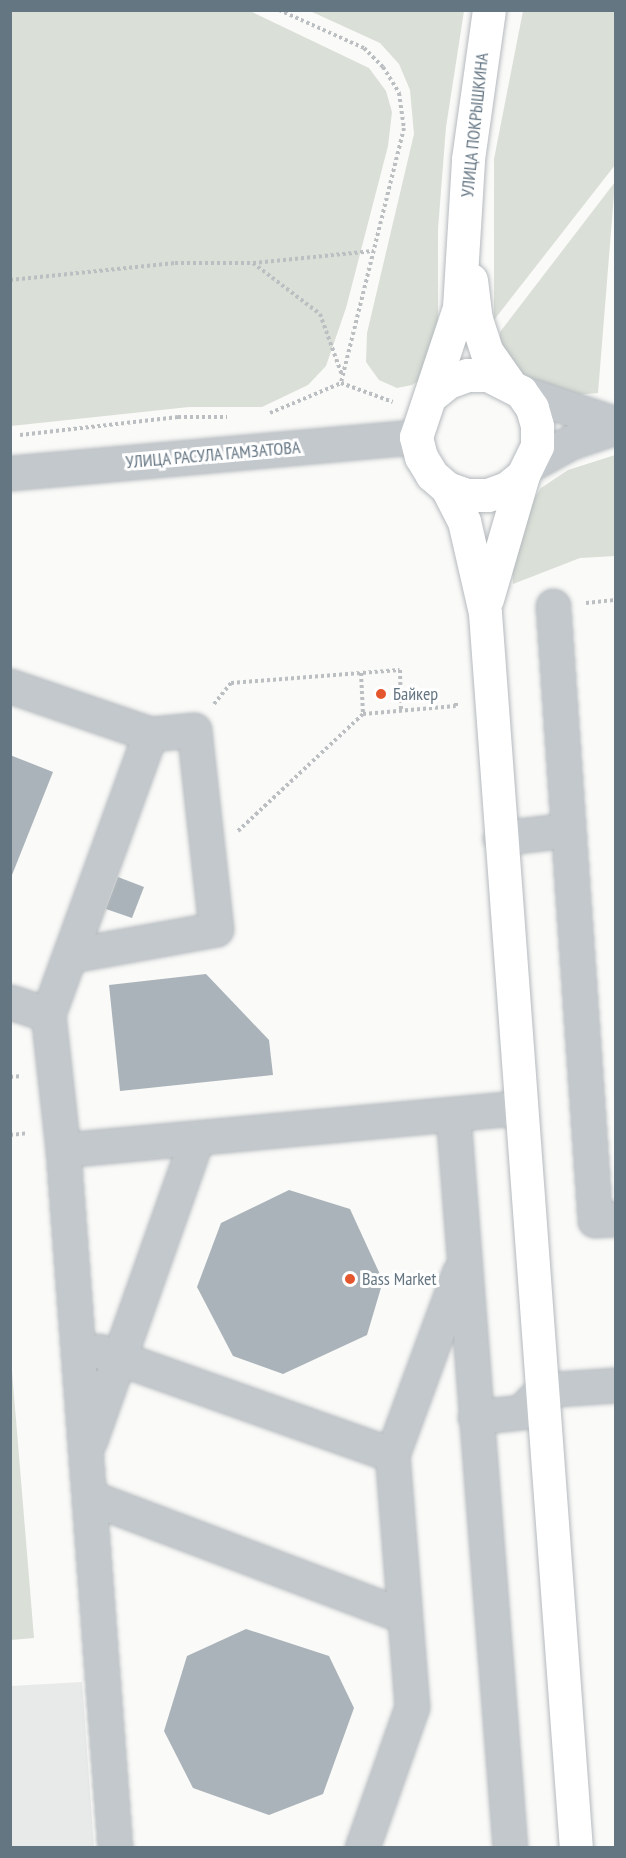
<!DOCTYPE html>
<html>
<head>
<meta charset="utf-8">
<style>
	body { margin:0 }
	#map { position:relative; width:626px; height:1858px; overflow:hidden; background:#fafaf8; font-family:"PT Sans Narrow",sans-serif }
	div>[style] { position:absolute }
	.built>* { inset:0; background:#e8e9e9 }
	.green>* { inset:0; background:#dadfd7 }
	.building>* { inset:0; background:#aab3b9 }
	.path>* { height:4px; margin-top:-2px; transform-origin:0; background:repeating-linear-gradient(90deg,#bbbfc2 0 3px,transparent 0 6px) }
	.roads { filter:drop-shadow(0 0 2px #b5babe) drop-shadow(0 0 2px #b5babe) }
	.minor>* { height:33px; margin:-16.5px; padding:0 16.5px; transform-origin:16.5px; border-radius:16.5px; background:#c3c8cc }
	.major>* { height:33px; margin:-16.5px; padding:0 16.5px; transform-origin:16.5px; border-radius:16.5px; background:#fff }
	.dots>* { width:16px; height:16px; translate:-50% -50%; box-sizing:border-box; border:3px solid #fff; border-radius:50% }
	span { translate:-50% -50%; white-space:nowrap; text-align:center; line-height:1.15; -webkit-text-stroke:6px #fff; paint-order:stroke }
	.street-label { font-size:18px; color:#657683 }
	.poi-label { font-size:18px; color:#657683 }
	.left { translate:0 -50%; text-align:left }
	.frame { position:absolute; inset:0; border:12px solid #657683; pointer-events:none }
</style>
</head>
<body>
<div id="map">
	<div class="built">
		<div style="clip-path:polygon(82px 1682px,94px 1847px,11px 1847px,11px 1686px)"></div>
	</div>
	<div class="green">
		<div style="clip-path:polygon(10px 11px,250px 11px,369px 68px,386px 91px,392px 112px,388px 146px,346px 308px,326px 366px,308px 385px,262px 407px,189px 407px,11px 426px)"></div>
		<div style="clip-path:polygon(310px 11px,464px 11px,446px 127px,438px 229px,438px 328px,424px 377px,412px 385px,397px 388px,379px 380px,366px 362px,367px 333px,414px 134px,410px 90px,399px 64px,380px 43px)"></div>
		<div style="clip-path:polygon(523px 11px,615px 11px,615px 165px,494px 320px,494px 159px)"></div>
		<div style="clip-path:polygon(615px 182px,598px 393px,565px 396px,534px 387px,500px 350px,500px 332px)"></div>
		<div style="clip-path:polygon(615px 455px,615px 556px,580px 558px,513px 584px,511px 548px,522px 518px,541px 488px,568px 470px)"></div>
		<div style="clip-path:polygon(10px 1347px,34px 1638px,11px 1640px,10px 1640px)"></div>
	</div>
	<div class="building">
		<div style="clip-path:polygon(10px 755px,53px 772px,12px 875px,10px 875px)"></div>
		<div style="clip-path:polygon(118px 877px,144px 887px,132px 918px,106px 909px)"></div>
		<div style="clip-path:polygon(206px 974px,269px 1040px,273px 1075px,120px 1091px,109px 985px)"></div>
		<div style="clip-path:polygon(289px 1190px,350px 1209px,383px 1281px,367px 1335px,283px 1374px,233px 1356px,197px 1287px,221px 1223px)"></div>
		<div style="clip-path:polygon(246px 1629px,329px 1656px,354px 1708px,323px 1794px,269px 1815px,193px 1788px,164px 1731px,187px 1656px)"></div>
	</div>
	<div class="path">
		<div style="left:279px;top:10px;width:93px;rotate:24.1deg"></div>
		<div style="left:364px;top:48px;width:27px;rotate:45deg"></div>
		<div style="left:383px;top:67px;width:31px;rotate:58deg"></div>
		<div style="left:399px;top:93px;width:35px;rotate:82deg"></div>
		<div style="left:404px;top:128px;width:263px;rotate:103.9deg"></div>
		<div style="left:341px;top:383px;width:55px;rotate:20.1deg"></div>
		<div style="left:253px;top:263px;width:121px;rotate:-5.7deg"></div>
		<div style="left:10px;top:280px;width:166px;rotate:-5.9deg"></div>
		<div style="left:175px;top:263px;width:78px"></div>
		<div style="left:253px;top:263px;width:84px;rotate:37.3deg"></div>
		<div style="left:320px;top:314px;width:65px;rotate:70.2deg"></div>
		<div style="left:270px;top:413px;width:77px;rotate:-22.9deg"></div>
		<div style="left:20px;top:435px;width:159px;rotate:-6.5deg"></div>
		<div style="left:178px;top:417px;width:49px"></div>
		<div style="left:586px;top:603px;width:30px;rotate:-6deg"></div>
		<div style="left:361px;top:673px;width:41px;rotate:87.2deg"></div>
		<div style="left:214px;top:704px;width:27px;rotate:-51deg"></div>
		<div style="left:231px;top:683px;width:169px;rotate:-4.4deg"></div>
		<div style="left:400px;top:670px;width:40px;rotate:88.6deg"></div>
		<div style="left:238px;top:831px;width:171px;rotate:-43.1deg"></div>
		<div style="left:363px;top:714px;width:93px;rotate:-4.9deg"></div>
		<div style="left:456px;top:706px;width:4px;rotate:-90deg"></div>
		<div style="left:10px;top:1077px;width:12px;rotate:-5deg"></div>
		<div style="left:10px;top:1135px;width:18px;rotate:-6deg"></div>
	</div>
	<div class="roads">
		<div class="minor">
			<div style="left:521px;top:392px;width:100px;rotate:18.6deg"></div>
			<div style="left:531px;top:464px;width:46px;rotate:-28.8deg"></div>
			<div style="left:571px;top:442px;width:47px;rotate:-18.4deg"></div>
			<div style="left:10px;top:473px;width:408px;rotate:-5.1deg"></div>
			<div style="left:553px;top:606px;width:615px;rotate:86.09deg"></div>
			<div style="left:595px;top:1220px;width:21px;rotate:-3deg"></div>
			<div style="left:10px;top:686px;width:148px;rotate:18.9deg"></div>
			<div style="left:150px;top:734px;width:298px;rotate:110deg"></div>
			<div style="left:500px;top:838px;width:68px;rotate:-6.7deg"></div>
			<div style="left:72px;top:955px;width:146px;rotate:-10.2deg"></div>
			<div style="left:216px;top:929px;width:200px;rotate:-96.3deg"></div>
			<div style="left:194px;top:730px;width:44px;rotate:174.8deg"></div>
			<div style="left:10px;top:1002px;width:40px;rotate:18deg"></div>
			<div style="left:48px;top:1014px;width:137px;rotate:83.7deg"></div>
			<div style="left:453px;top:1114px;width:736px;rotate:85.56deg"></div>
			<div style="left:99px;top:1351px;width:311px;rotate:19.5deg"></div>
			<div style="left:475px;top:1417px;width:46px;rotate:-6.2deg"></div>
			<div style="left:521px;top:1412px;width:30px;rotate:-46deg"></div>
			<div style="left:542px;top:1390px;width:74px;rotate:-3.9deg"></div>
			<div style="left:90px;top:1440px;width:320px;rotate:-70.5deg"></div>
			<div style="left:89px;top:1497px;width:335px;rotate:20.7deg"></div>
			<div style="left:115px;top:1848px;width:700px;rotate:-94.26deg"></div>
			<div style="left:63px;top:1150px;width:459px;rotate:-5.3deg"></div>
			<div style="left:362px;top:1848px;width:150px;rotate:-70.5deg"></div>
			<div style="left:412px;top:1707px;width:253px;rotate:-94.5deg"></div>
			<div style="left:392px;top:1455px;width:194px;rotate:-69.8deg"></div>
		</div>
		<div class="major">
			<div style="left:471px;top:280px;width:39px;rotate:83deg"></div>
			<div style="left:476px;top:319px;width:35px;rotate:72deg"></div>
			<div style="left:487px;top:352px;width:37px;rotate:55deg"></div>
			<div style="left:432px;top:395px;width:21px;rotate:-39deg"></div>
			<div style="left:448px;top:382px;width:20px;rotate:-20deg"></div>
			<div style="left:467px;top:375px;width:21px"></div>
			<div style="left:488px;top:375px;width:37px;rotate:27deg"></div>
			<div style="left:521px;top:392px;width:19px;rotate:55deg"></div>
			<div style="left:532px;top:408px;width:19px;rotate:74deg"></div>
			<div style="left:537px;top:426px;width:20px;rotate:90deg"></div>
			<div style="left:537px;top:446px;width:32px;rotate:116deg"></div>
			<div style="left:523px;top:475px;width:21px;rotate:141deg"></div>
			<div style="left:507px;top:488px;width:20px;rotate:160deg"></div>
			<div style="left:488px;top:495px;width:21px;rotate:180deg"></div>
			<div style="left:467px;top:495px;width:21px;rotate:-161deg"></div>
			<div style="left:447px;top:488px;width:20px;rotate:-139deg"></div>
			<div style="left:432px;top:475px;width:21px;rotate:-121deg"></div>
			<div style="left:421px;top:457px;width:21px;rotate:-104deg"></div>
			<div style="left:416px;top:437px;width:136px;rotate:-71.6deg"></div>
			<div style="left:459px;top:308px;width:149px;rotate:-86.5deg"></div>
			<div style="left:468px;top:159px;width:150px;rotate:-82deg"></div>
			<div style="left:447px;top:488px;width:37px;rotate:63deg"></div>
			<div style="left:464px;top:521px;width:94px;rotate:77.1deg"></div>
			<div style="left:485px;top:613px;width:1238px;rotate:85.79deg"></div>
			<div style="left:487px;top:599px;width:129px;rotate:-73.8deg"></div>
		</div>
	</div>
	<div class="dots">
		<div style="left:381px;top:694px;background:#e4572e"></div>
		<div style="left:350px;top:1279px;background:#e4572e"></div>
	</div>
	<div class="street-label">
		<span style="left:475px;top:125px;rotate:-84deg">УЛИЦА ПОКРЫШКИНА</span>
		<span style="left:213px;top:455px;rotate:-5deg">УЛИЦА РАСУЛА ГАМЗАТОВА</span>
	</div>
	<div class="poi-label">
		<span class="left" style="left:393px;top:694px">Байкер</span>
		<span class="left" style="left:362px;top:1279px">Bass Market</span>
	</div>
	<div class="frame"></div>
</div>
</body>
</html>
